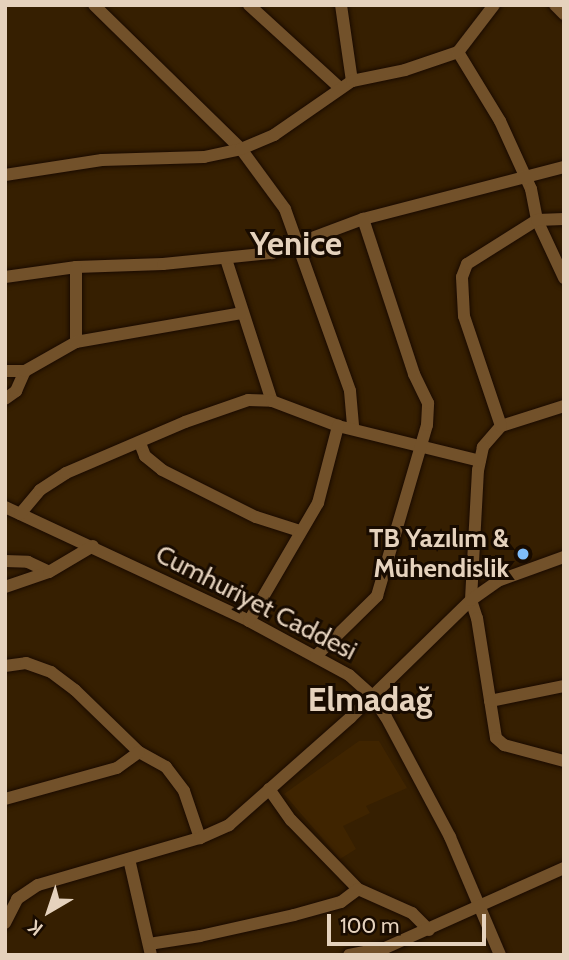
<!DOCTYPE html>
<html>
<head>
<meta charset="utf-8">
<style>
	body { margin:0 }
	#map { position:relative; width:569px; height:960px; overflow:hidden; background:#361f01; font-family:Cabin,sans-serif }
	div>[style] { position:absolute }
	.built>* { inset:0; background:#3f2400 }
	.roads { filter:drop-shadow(0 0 2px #190a00) drop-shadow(0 0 2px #190a00) }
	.minor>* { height:12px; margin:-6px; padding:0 6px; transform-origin:6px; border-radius:6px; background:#72512a }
	.dots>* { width:19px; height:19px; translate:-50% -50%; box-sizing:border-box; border:4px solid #180b00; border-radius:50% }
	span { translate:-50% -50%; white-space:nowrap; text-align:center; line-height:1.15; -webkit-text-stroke:6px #180b00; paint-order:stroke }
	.poi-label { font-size:26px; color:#e5d2bd; font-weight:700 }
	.right { translate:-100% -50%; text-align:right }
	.street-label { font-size:26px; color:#e5d2bd }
	.district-label { font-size:33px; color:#e5d2bd; font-weight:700 }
	.frame { position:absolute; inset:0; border:7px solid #e5d2bd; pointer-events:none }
	.north { position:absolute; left:14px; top:876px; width:70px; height:70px; -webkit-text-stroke:5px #180b00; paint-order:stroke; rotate:219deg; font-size:19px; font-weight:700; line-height:28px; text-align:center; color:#e5d2bd }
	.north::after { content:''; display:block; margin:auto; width:24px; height:32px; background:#e5d2bd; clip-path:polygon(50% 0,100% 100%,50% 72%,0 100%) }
	.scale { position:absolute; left:327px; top:914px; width:159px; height:32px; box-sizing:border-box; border:4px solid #e5d2bd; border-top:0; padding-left:9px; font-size:21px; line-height:24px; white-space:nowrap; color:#e5d2bd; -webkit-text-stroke:5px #180b00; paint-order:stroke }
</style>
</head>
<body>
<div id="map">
	<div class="built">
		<div style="clip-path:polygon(359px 741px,379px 741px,407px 788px,366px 806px,370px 813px,343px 826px,356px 849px,340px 859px,284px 794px)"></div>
	</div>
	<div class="roads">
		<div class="minor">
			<div style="left:94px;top:5px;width:206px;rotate:44.4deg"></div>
			<div style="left:241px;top:149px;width:74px;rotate:53.7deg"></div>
			<div style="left:285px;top:209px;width:193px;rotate:70.3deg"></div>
			<div style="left:350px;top:391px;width:37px;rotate:85deg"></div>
			<div style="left:249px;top:5px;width:123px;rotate:42.4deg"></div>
			<div style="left:341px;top:5px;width:77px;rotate:81.8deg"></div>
			<div style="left:555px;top:5px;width:13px;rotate:45deg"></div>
			<div style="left:458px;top:52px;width:81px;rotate:58.7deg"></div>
			<div style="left:500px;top:121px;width:75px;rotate:65.5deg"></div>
			<div style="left:531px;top:189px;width:32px;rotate:79deg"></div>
			<div style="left:537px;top:220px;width:64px;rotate:65deg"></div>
			<div style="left:5px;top:175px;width:98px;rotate:-8.8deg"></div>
			<div style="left:102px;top:160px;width:102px;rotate:-1.7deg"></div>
			<div style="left:204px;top:157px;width:38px;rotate:-12deg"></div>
			<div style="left:241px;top:149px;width:36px;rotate:-23deg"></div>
			<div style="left:274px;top:135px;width:95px;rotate:-34.7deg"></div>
			<div style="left:352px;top:81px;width:54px;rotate:-11.7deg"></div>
			<div style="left:405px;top:70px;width:56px;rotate:-18.8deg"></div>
			<div style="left:458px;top:52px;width:59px;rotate:-52.5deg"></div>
			<div style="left:226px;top:259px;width:149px;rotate:72.1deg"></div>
			<div style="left:5px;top:277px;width:72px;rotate:-8deg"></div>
			<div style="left:76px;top:267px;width:87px;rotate:-2deg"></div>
			<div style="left:163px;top:264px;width:110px;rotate:-5.8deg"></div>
			<div style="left:272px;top:253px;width:97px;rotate:-20.5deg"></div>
			<div style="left:363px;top:219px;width:208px;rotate:-14.5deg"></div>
			<div style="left:76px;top:342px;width:75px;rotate:-90deg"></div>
			<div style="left:5px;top:371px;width:20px"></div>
			<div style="left:5px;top:399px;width:14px;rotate:-36deg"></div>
			<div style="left:16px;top:391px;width:22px;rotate:-66deg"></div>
			<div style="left:25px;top:371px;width:59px;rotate:-29.6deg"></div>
			<div style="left:76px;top:342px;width:169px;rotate:-9.9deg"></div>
			<div style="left:564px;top:406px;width:66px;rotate:162.4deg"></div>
			<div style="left:501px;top:426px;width:28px;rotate:131deg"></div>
			<div style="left:483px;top:447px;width:24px;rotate:102deg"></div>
			<div style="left:478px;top:470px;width:130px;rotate:93.1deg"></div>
			<div style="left:471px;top:600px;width:19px;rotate:72deg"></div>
			<div style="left:477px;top:618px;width:121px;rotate:81deg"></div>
			<div style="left:496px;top:738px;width:11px;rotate:41deg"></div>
			<div style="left:504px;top:745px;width:62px;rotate:14.9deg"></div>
			<div style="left:501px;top:426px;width:116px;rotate:-108.6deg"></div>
			<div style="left:464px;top:316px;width:39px;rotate:-93deg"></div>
			<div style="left:462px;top:277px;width:14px;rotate:-69deg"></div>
			<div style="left:467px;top:264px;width:83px;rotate:-32.2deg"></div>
			<div style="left:537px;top:220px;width:27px;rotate:-2deg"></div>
			<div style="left:140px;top:443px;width:14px;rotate:69deg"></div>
			<div style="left:145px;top:456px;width:22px;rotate:39deg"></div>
			<div style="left:162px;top:470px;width:105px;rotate:26.6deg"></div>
			<div style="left:256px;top:517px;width:46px;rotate:17.7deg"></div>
			<div style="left:5px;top:507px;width:269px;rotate:25deg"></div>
			<div style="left:249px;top:621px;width:114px;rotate:28.4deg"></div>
			<div style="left:349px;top:675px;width:30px;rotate:42deg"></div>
			<div style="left:371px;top:695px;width:27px;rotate:56deg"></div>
			<div style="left:386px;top:717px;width:136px;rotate:61.9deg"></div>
			<div style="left:450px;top:837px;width:128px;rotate:67deg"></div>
			<div style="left:20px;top:514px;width:31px;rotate:-50deg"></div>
			<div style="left:40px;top:490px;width:31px;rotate:-33deg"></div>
			<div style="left:66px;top:473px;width:129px;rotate:-23.2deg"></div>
			<div style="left:185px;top:422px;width:67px;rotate:-19.2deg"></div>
			<div style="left:248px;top:400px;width:24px;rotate:2deg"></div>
			<div style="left:272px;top:401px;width:71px;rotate:20.7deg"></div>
			<div style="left:338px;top:426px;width:146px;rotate:13.8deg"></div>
			<div style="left:5px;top:561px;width:23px;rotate:2deg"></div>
			<div style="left:28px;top:562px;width:23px;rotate:25deg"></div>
			<div style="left:5px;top:587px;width:46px;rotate:-18.8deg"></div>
			<div style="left:49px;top:572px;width:51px;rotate:-30.6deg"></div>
			<div style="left:249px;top:621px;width:137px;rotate:-59.7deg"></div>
			<div style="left:318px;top:503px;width:80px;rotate:-75.4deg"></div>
			<div style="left:316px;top:656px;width:86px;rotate:-44.5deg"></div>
			<div style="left:377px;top:596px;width:178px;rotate:-73.7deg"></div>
			<div style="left:427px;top:425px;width:22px;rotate:-87deg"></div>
			<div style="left:428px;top:403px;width:32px;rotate:-116deg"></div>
			<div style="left:414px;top:374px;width:163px;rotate:-108.2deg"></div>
			<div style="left:5px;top:666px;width:21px;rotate:-8deg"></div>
			<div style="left:26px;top:663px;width:27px;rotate:20deg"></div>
			<div style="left:51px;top:672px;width:30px;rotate:37deg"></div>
			<div style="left:75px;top:690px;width:89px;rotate:44.1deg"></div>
			<div style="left:139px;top:752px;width:31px;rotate:29deg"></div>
			<div style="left:166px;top:767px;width:30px;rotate:53deg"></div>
			<div style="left:184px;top:791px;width:50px;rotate:71.2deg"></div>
			<div style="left:490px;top:701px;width:76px;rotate:-11.5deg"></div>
			<div style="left:269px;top:789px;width:38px;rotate:55deg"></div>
			<div style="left:291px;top:820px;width:96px;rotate:45.8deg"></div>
			<div style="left:358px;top:889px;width:59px;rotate:24deg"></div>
			<div style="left:412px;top:913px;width:24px;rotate:45deg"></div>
			<div style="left:5px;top:799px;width:116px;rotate:-15.5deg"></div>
			<div style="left:117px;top:768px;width:27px;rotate:-36deg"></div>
			<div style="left:129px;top:859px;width:98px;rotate:77.1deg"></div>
			<div style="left:5px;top:923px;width:27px;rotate:-63deg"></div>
			<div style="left:17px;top:899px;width:25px;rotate:-34deg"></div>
			<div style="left:38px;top:885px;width:169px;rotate:-16.2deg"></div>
			<div style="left:200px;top:838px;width:32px;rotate:-24deg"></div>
			<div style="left:229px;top:825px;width:162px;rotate:-41.5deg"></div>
			<div style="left:350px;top:718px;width:169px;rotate:-44.3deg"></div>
			<div style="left:471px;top:600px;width:35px;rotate:-35deg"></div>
			<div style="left:500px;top:580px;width:68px;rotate:-19.8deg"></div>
			<div style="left:149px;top:944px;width:52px;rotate:-8.9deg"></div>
			<div style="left:200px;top:936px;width:96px;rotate:-12.6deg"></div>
			<div style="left:294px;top:915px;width:49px;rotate:-15.5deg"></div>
			<div style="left:341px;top:902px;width:21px;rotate:-37deg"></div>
			<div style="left:349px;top:955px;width:37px;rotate:-11deg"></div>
			<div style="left:385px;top:948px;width:196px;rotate:-24.1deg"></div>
		</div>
	</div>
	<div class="dots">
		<div style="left:523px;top:554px;background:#7fbdfa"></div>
	</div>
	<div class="poi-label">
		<span class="right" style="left:509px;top:554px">TB Yazılım &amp;<br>Mühendislik</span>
	</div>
	<div class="street-label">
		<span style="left:256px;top:603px;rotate:27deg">Cumhuriyet Caddesi</span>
	</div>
	<div class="district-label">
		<span style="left:296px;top:244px">Yenice</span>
		<span style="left:370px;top:700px">Elmadağ</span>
	</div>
	<div class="frame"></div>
	<div class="north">K</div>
	<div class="scale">100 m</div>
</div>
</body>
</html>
